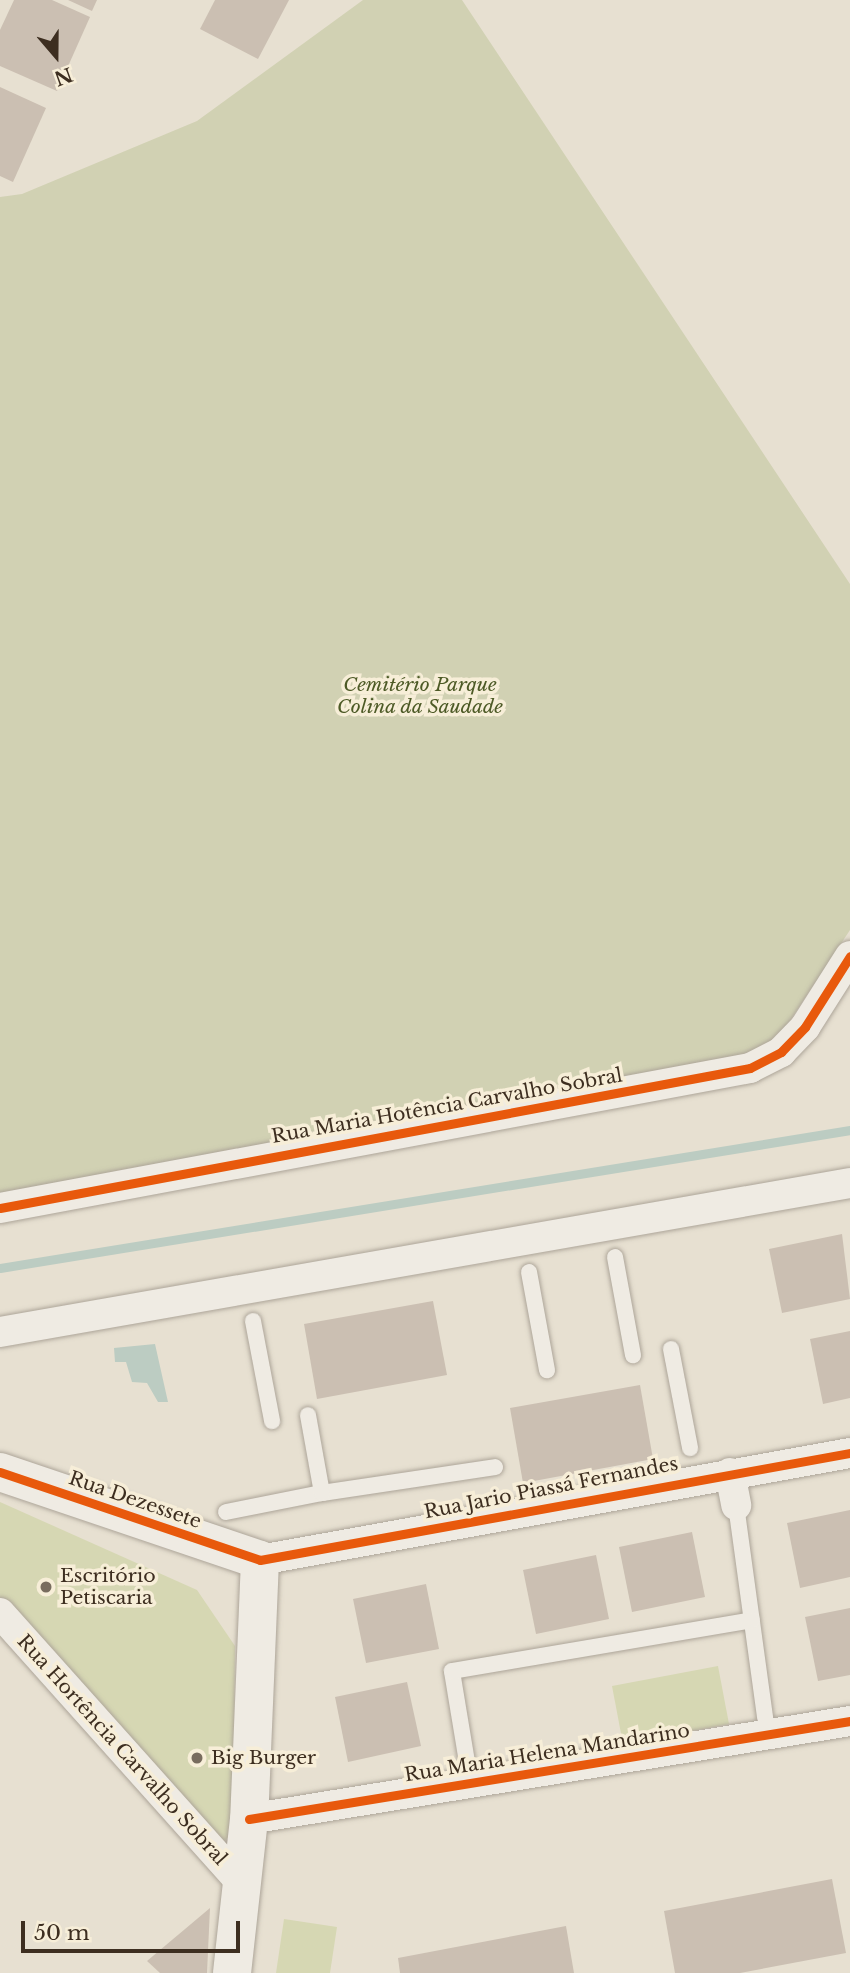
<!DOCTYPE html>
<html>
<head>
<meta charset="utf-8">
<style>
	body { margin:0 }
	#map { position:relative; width:850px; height:1973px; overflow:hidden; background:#e7e0d1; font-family:"Libre Baskerville",serif }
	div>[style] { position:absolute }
	.green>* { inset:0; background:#d6d7b3 }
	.cemetery>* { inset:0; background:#d1d1b3 }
	.water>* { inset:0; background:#bcccc2 }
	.stream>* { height:9px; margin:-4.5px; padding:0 4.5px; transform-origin:4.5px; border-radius:4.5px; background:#bcccc2 }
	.building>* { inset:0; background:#cbbfb2 }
	.roads { filter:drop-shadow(0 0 2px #ada599) drop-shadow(0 0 2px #ada599) }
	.service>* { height:16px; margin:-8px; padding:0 8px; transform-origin:8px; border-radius:8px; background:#efebe3 }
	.minor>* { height:30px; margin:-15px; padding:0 15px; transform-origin:15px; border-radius:15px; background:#efebe3 }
	.tertiary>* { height:38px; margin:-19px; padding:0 19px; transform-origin:19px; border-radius:19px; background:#efebe3 }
	.cycleway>* { height:9px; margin:-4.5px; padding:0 4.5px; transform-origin:4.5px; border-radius:4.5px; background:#e8590c }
	.dots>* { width:19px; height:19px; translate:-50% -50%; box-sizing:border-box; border:4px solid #f7eed8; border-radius:50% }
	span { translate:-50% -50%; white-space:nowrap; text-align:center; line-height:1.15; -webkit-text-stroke:7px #f7eed8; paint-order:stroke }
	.park-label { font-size:19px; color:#4d5a26; font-style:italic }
	.street-label { font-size:19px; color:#3d2e20 }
	.poi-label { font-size:19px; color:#3d2e20 }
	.left { translate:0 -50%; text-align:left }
	.north { position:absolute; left:21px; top:21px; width:70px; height:70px; -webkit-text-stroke:5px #f7eed8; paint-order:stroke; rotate:160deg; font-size:19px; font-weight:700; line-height:28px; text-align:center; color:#3d2e20 }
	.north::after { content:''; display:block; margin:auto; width:24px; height:32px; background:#3d2e20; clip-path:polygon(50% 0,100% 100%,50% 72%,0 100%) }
	.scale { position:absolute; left:21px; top:1921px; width:219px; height:32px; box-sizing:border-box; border:4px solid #3d2e20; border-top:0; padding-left:9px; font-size:21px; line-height:24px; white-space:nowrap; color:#3d2e20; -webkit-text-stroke:5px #f7eed8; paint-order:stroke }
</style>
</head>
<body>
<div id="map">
	<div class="green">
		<div style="clip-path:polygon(0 1502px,197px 1590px,235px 1646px,233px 1834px,220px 1844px,0 1600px)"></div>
		<div style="clip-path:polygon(718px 1666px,729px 1724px,623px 1744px,612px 1686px)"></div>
		<div style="clip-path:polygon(284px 1919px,337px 1927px,330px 1973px,276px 1973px)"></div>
	</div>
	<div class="cemetery">
		<div style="clip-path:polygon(363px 0,462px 0,850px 584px,850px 930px,760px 1066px,0 1196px,0 197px,22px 194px,197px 121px)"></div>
	</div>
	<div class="water">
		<div style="clip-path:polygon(155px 1344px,168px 1402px,158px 1402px,147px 1383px,132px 1382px,126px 1362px,115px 1362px,114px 1348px)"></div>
	</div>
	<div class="stream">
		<div style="left:0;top:1268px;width:861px;rotate:-9.22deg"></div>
	</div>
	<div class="building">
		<div style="clip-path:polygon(14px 0,52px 0,90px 17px,57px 91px,0 66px,0 30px)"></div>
		<div style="clip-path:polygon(68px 0,97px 0,92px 11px)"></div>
		<div style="clip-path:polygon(215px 0,289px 0,258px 59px,200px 29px)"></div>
		<div style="clip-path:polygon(0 87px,46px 108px,13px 182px,0 176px)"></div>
		<div style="clip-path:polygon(842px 1234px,850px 1299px,782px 1313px,769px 1249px)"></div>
		<div style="clip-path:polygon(433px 1301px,447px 1375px,317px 1399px,304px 1324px)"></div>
		<div style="clip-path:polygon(850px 1331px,850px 1398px,823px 1404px,810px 1339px)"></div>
		<div style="clip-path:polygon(640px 1385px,653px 1459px,523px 1483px,510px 1408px)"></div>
		<div style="clip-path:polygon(850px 1510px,850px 1577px,800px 1588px,787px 1523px)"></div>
		<div style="clip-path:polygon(692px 1532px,705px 1597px,632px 1612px,619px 1547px)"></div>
		<div style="clip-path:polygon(596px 1555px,609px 1619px,536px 1634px,523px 1570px)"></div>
		<div style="clip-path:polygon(426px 1584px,439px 1649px,366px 1663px,353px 1599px)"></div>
		<div style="clip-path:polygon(850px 1608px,850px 1675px,818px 1681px,805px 1617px)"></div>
		<div style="clip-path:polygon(407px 1682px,421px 1746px,348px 1762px,335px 1697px)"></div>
		<div style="clip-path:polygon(832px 1879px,846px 1953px,740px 1973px,675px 1973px,664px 1911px)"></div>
		<div style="clip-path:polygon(210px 1908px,207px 1973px,160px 1973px,147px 1961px)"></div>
		<div style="clip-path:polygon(566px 1926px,574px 1973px,400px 1973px,398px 1958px)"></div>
	</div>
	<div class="roads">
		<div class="service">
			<div style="left:615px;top:1257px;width:100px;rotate:79.6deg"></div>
			<div style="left:529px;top:1272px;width:100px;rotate:79.6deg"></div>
			<div style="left:253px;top:1321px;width:102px;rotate:79.2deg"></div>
			<div style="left:671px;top:1349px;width:101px;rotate:79.1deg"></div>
			<div style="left:322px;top:1493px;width:175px;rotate:-8.5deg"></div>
			<div style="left:736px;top:1505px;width:215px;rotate:82.2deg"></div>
			<div style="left:226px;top:1512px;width:98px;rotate:-11.2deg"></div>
			<div style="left:322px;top:1493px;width:79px;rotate:-100.2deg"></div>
			<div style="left:467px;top:1762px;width:92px;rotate:-99.4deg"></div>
			<div style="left:452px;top:1671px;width:304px;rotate:-9.6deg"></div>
		</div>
		<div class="minor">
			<div style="left:0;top:1208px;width:763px;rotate:-10.57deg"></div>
			<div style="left:750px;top:1068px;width:35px;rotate:-27deg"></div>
			<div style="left:781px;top:1052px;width:35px;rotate:-46deg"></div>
			<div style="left:805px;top:1027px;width:84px;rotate:-57.6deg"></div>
			<div style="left:0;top:1332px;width:863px;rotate:-9.94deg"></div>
			<div style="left:730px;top:1473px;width:33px;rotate:79deg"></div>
			<div style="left:260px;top:1560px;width:600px;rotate:-10.28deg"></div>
			<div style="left:0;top:1613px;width:366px;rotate:48.2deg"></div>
			<div style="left:249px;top:1819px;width:609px;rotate:-9.26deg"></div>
		</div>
		<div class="tertiary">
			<div style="left:0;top:1472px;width:274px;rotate:18.7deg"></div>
			<div style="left:260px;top:1560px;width:259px;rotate:92.4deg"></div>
			<div style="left:249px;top:1819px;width:155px;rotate:96.3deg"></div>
		</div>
	</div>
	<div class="cycleway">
		<div style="left:0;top:1208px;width:763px;rotate:-10.57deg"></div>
		<div style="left:750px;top:1068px;width:35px;rotate:-27deg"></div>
		<div style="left:781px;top:1052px;width:35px;rotate:-46deg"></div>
		<div style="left:805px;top:1027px;width:84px;rotate:-57.6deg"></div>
		<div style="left:0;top:1472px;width:274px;rotate:18.7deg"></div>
		<div style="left:260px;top:1560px;width:600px;rotate:-10.28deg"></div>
		<div style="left:249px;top:1819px;width:609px;rotate:-9.26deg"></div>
	</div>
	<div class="dots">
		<div style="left:46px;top:1587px;background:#786c5e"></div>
		<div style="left:197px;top:1758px;background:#786c5e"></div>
	</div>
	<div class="park-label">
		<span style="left:420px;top:696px">Cemitério Parque<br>Colina da Saudade</span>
	</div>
	<div class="street-label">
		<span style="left:447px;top:1106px;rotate:-10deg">Rua Maria Hotência Carvalho Sobral</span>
		<span style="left:551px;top:1488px;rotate:-11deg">Rua Jario Piassá Fernandes</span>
		<span style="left:135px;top:1500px;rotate:19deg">Rua Dezessete</span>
		<span style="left:122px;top:1750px;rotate:48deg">Rua Hortência Carvalho Sobral</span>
		<span style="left:547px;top:1753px;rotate:-9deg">Rua Maria Helena Mandarino</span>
	</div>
	<div class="poi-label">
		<span class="left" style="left:60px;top:1587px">Escritório<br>Petiscaria</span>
		<span class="left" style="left:211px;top:1758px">Big Burger</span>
	</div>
	<div class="north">N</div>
	<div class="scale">50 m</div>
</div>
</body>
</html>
